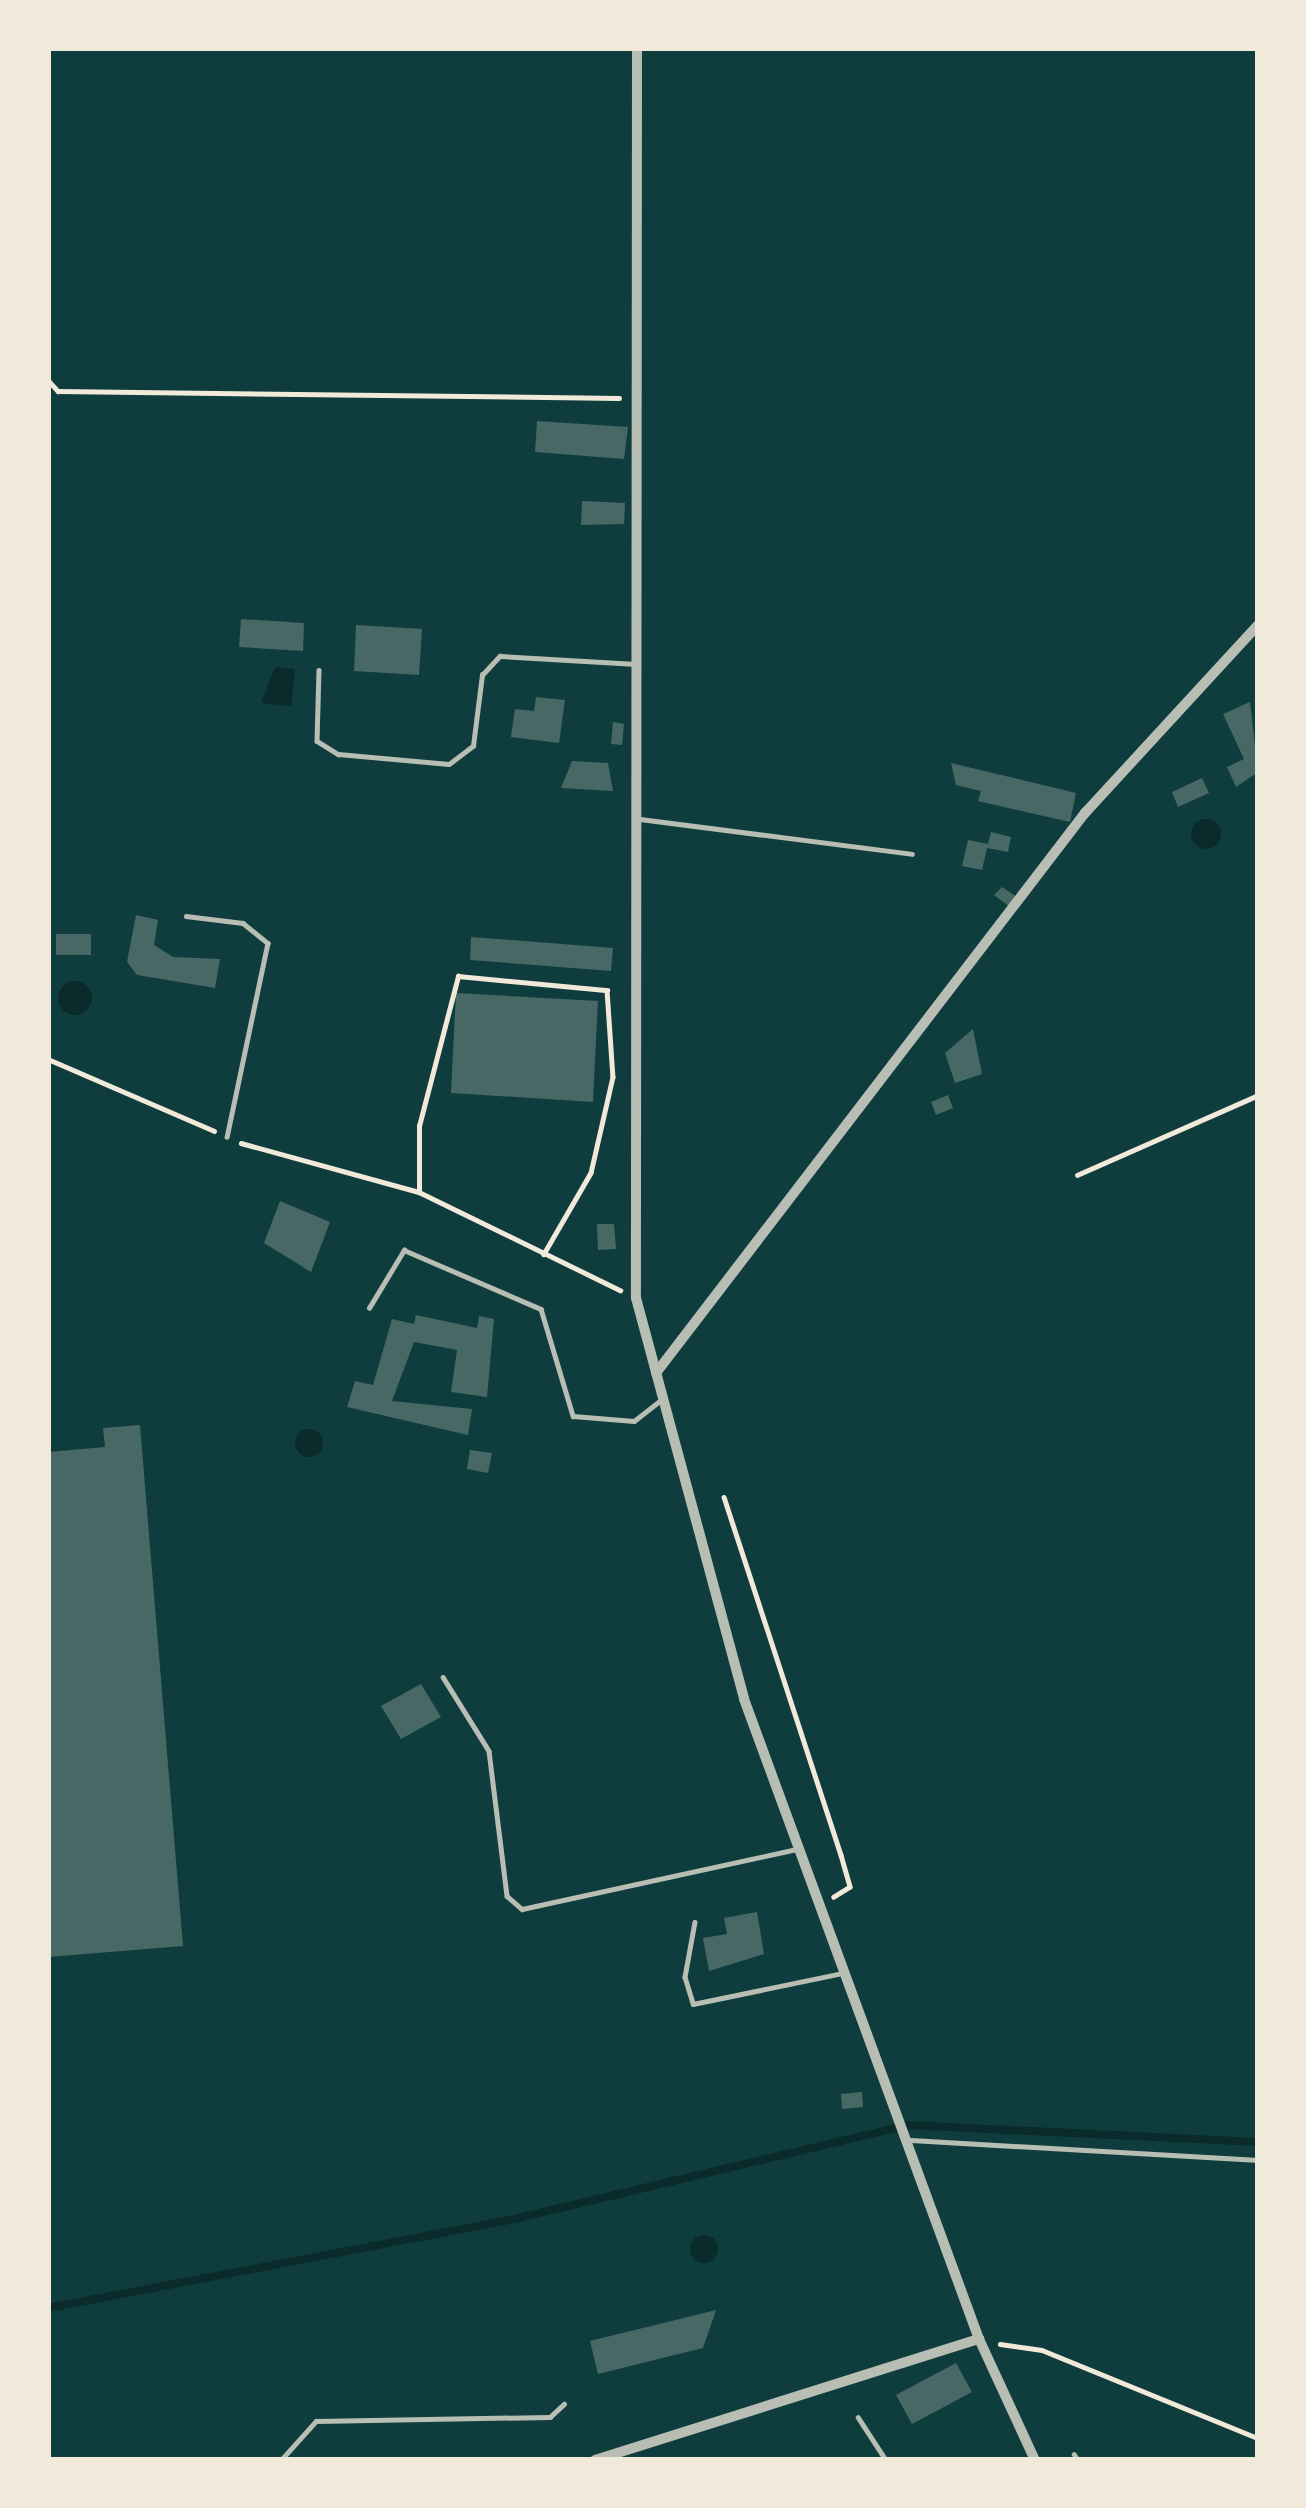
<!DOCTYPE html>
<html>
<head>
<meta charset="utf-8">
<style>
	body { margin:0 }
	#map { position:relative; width:1306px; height:2508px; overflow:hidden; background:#0f3d3e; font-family:Barlow,sans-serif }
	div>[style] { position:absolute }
	.water>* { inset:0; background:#0a2a2b }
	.round { border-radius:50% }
	.stream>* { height:8px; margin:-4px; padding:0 4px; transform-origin:4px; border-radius:4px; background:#0a2a2b }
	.building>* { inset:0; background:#486865 }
	.path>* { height:4.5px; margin:-2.25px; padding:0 2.25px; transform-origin:2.25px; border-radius:2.25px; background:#f1e9da }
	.service>* { height:4.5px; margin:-2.25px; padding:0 2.25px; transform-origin:2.25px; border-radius:2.25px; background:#b8beb3 }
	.minor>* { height:10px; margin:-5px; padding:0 5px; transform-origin:5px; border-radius:5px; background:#b8beb3 }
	span { translate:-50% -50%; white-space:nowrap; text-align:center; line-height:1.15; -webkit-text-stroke:9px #f1e9da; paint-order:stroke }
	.frame { position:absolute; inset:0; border:51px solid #f1e9da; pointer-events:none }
</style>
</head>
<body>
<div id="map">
	<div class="water">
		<div style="clip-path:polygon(275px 667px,295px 669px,291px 706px,261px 703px)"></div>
		<div class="round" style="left:1191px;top:819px;width:30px;height:30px"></div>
		<div class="round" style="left:58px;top:981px;width:34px;height:34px"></div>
		<div class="round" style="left:295px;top:1429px;width:28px;height:28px"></div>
		<div class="round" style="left:690px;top:2235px;width:28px;height:28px"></div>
	</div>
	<div class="stream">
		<div style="left:48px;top:2308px;width:479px;rotate:-10.8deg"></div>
		<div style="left:518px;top:2218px;width:401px;rotate:-13.4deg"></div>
		<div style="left:908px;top:2125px;width:350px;rotate:2.8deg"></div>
	</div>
	<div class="building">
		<div style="clip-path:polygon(537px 421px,628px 427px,624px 459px,535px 452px)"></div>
		<div style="clip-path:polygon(582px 501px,625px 503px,624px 524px,581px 525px)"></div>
		<div style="clip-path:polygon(241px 619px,304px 623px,303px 651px,239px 647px)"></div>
		<div style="clip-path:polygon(356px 625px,422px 629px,419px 675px,354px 671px)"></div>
		<div style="clip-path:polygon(536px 697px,565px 700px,559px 743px,511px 737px,515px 709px,534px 711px)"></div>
		<div style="clip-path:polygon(1250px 702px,1258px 772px,1236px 787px,1227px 767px,1244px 759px,1223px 714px)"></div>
		<div style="clip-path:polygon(613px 722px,624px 724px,622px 745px,611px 744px)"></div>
		<div style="clip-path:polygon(572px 761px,608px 763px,613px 791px,561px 788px)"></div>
		<div style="clip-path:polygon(951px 763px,1076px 793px,1070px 822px,978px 801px,981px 791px,956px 785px)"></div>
		<div style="clip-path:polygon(1202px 778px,1209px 793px,1178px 807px,1172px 792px)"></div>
		<div style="clip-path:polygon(991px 832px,1011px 837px,1008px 852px,987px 848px,982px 870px,962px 866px,968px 840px,988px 844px)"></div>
		<div style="clip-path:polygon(1002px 887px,1017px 897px,1010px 907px,994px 895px)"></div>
		<div style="clip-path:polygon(136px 915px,158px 920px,154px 945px,173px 957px,220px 959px,215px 988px,137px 975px,127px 962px)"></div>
		<div style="clip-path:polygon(56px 934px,91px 934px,91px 955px,56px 955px)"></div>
		<div style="clip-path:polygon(471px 937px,613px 948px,611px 971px,470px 960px)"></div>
		<div style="clip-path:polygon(456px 993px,598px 1001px,593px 1102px,451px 1093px)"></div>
		<div style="clip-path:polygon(973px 1029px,982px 1074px,955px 1083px,945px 1053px)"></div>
		<div style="clip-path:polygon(948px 1095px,953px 1108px,936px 1115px,931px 1102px)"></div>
		<div style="clip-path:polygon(280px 1201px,330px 1222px,311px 1272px,264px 1243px)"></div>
		<div style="clip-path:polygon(597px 1224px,614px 1224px,616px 1249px,598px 1250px)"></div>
		<div style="clip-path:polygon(416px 1315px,477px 1328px,479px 1316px,494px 1319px,487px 1397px,451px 1392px,457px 1350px,414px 1342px,392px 1401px,472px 1409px,468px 1435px,347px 1407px,355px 1381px,373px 1385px,392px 1319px,414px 1324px)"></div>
		<div style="clip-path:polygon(140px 1425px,183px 1946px,48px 1957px,48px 1452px,105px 1447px,103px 1428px)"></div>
		<div style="clip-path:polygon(470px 1450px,492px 1453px,488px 1473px,467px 1469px)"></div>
		<div style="clip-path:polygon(421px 1684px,441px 1717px,401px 1739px,381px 1706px)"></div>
		<div style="clip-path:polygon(757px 1912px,764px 1954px,709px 1971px,703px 1938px,727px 1934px,724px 1918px)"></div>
		<div style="clip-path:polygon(862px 2092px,863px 2107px,842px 2109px,841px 2094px)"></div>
		<div style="clip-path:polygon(716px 2310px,703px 2348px,598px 2374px,590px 2341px)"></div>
		<div style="clip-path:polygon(956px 2363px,972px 2392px,912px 2424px,896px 2395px)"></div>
	</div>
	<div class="path">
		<div style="left:48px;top:380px;width:15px;rotate:48deg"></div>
		<div style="left:58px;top:391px;width:561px;rotate:0.71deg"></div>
		<div style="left:48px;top:1059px;width:181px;rotate:23.4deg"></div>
		<div style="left:241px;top:1143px;width:185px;rotate:15.4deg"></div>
		<div style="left:419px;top:1192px;width:224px;rotate:26deg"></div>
		<div style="left:1077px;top:1175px;width:198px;rotate:-23.8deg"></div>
		<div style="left:419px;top:1192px;width:66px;rotate:-90deg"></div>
		<div style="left:419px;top:1126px;width:155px;rotate:-75.4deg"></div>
		<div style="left:458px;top:976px;width:150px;rotate:5.4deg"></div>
		<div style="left:607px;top:990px;width:87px;rotate:86.1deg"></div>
		<div style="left:613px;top:1077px;width:98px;rotate:102.9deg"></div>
		<div style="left:591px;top:1173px;width:94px;rotate:120.1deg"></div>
		<div style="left:724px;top:1497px;width:377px;rotate:71.9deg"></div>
		<div style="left:841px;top:1855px;width:33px;rotate:74deg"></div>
		<div style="left:850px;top:1887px;width:19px;rotate:148deg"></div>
		<div style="left:1000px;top:2344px;width:42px;rotate:8.1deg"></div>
		<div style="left:1042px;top:2350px;width:233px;rotate:22.2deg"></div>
	</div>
	<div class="service">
		<div style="left:319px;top:670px;width:71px;rotate:91.6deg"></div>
		<div style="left:317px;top:741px;width:25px;rotate:32deg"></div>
		<div style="left:338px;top:754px;width:111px;rotate:5.1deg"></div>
		<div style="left:449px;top:764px;width:30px;rotate:-37deg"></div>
		<div style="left:473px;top:746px;width:72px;rotate:-82.8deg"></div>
		<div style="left:482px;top:675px;width:26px;rotate:-47deg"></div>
		<div style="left:500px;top:656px;width:136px;rotate:3.4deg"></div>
		<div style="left:640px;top:819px;width:274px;rotate:7.3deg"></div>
		<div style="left:186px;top:916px;width:57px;rotate:7deg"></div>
		<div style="left:243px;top:923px;width:32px;rotate:39deg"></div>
		<div style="left:268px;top:943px;width:198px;rotate:101.9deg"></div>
		<div style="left:369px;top:1308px;width:68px;rotate:-58.9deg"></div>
		<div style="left:404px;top:1250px;width:149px;rotate:23.3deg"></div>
		<div style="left:541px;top:1309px;width:112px;rotate:73.3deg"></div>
		<div style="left:573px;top:1416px;width:61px;rotate:4.7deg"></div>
		<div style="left:634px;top:1421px;width:36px;rotate:-38deg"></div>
		<div style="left:443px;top:1677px;width:87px;rotate:58.1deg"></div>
		<div style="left:489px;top:1751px;width:146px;rotate:82.9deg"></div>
		<div style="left:507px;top:1896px;width:20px;rotate:41deg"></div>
		<div style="left:522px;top:1909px;width:282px;rotate:-12.3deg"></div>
		<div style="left:695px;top:1922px;width:56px;rotate:100.3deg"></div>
		<div style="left:685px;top:1977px;width:28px;rotate:73deg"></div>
		<div style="left:693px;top:2004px;width:153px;rotate:-11.7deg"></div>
		<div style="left:911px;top:2140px;width:348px;rotate:3.3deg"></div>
		<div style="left:858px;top:2417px;width:51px;rotate:56.9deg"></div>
		<div style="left:1074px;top:2454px;width:7px;rotate:56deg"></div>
		<div style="left:281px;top:2460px;width:52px;rotate:-48.1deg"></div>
		<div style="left:316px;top:2421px;width:234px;rotate:-1deg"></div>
		<div style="left:550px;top:2417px;width:19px;rotate:-43deg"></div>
	</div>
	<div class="minor">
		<div style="left:637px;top:48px;width:1250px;rotate:90.05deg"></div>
		<div style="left:636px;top:1298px;width:415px;rotate:74.9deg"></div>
		<div style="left:744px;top:1699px;width:682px;rotate:69.84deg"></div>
		<div style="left:979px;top:2339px;width:133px;rotate:65.2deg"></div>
		<div style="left:656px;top:1373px;width:705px;rotate:-52.55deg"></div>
		<div style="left:1085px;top:813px;width:255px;rotate:-47.4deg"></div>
		<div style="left:595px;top:2460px;width:403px;rotate:-17.5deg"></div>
	</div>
	<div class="frame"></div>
</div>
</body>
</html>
